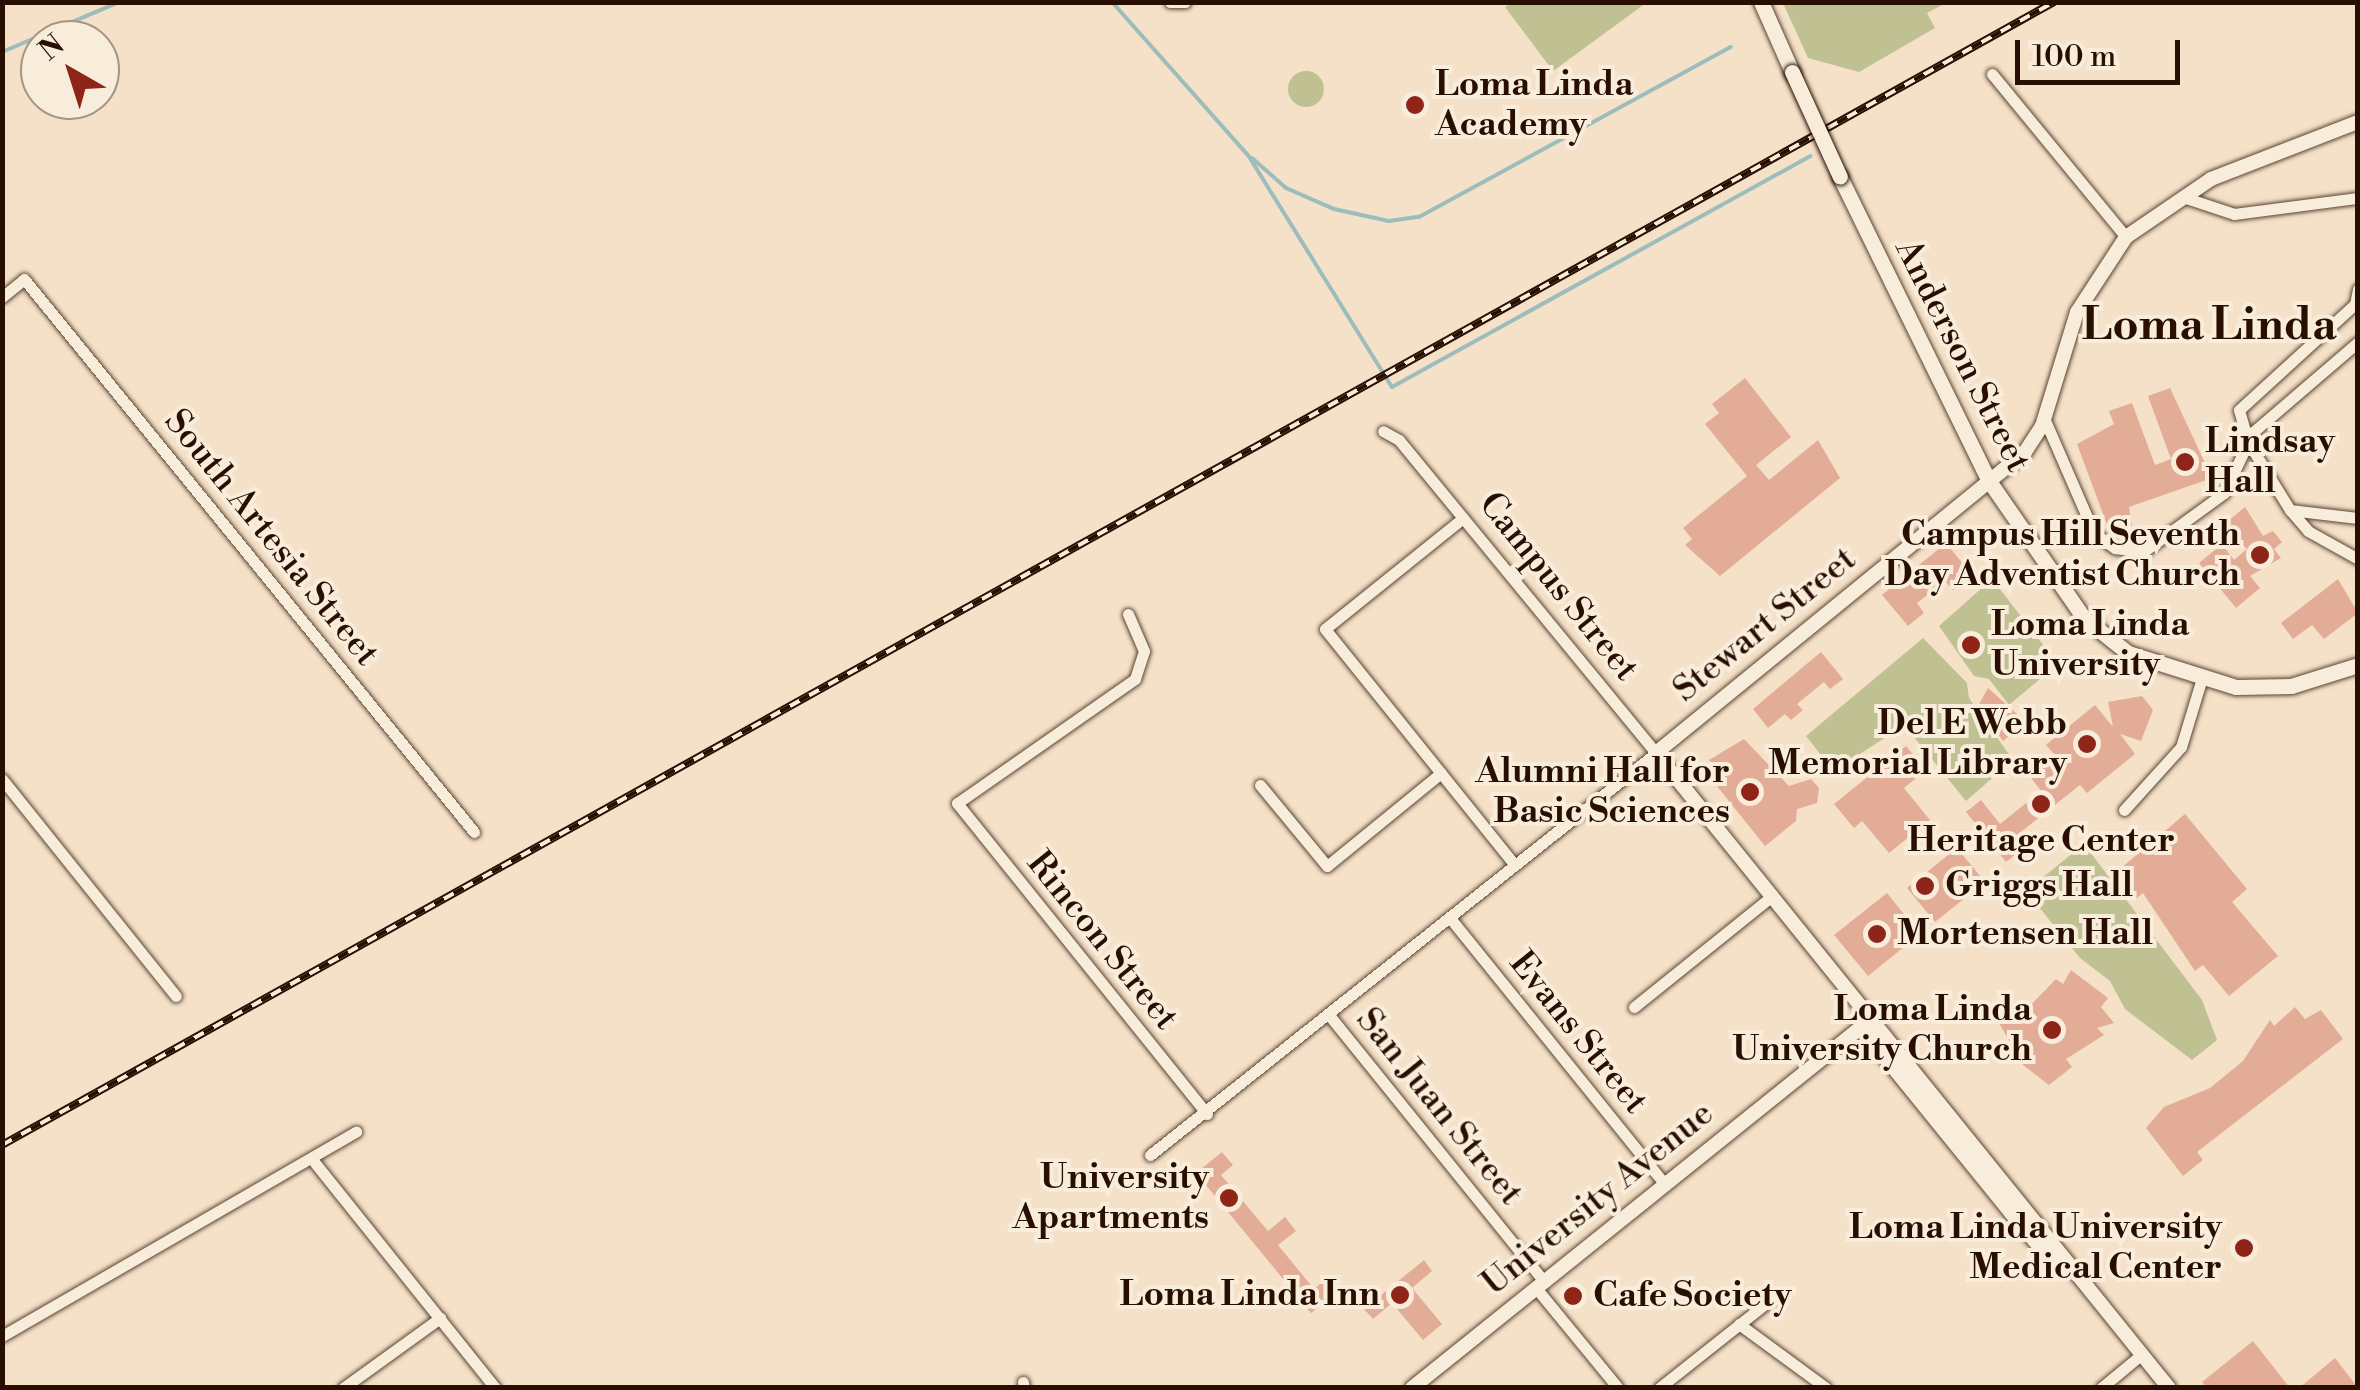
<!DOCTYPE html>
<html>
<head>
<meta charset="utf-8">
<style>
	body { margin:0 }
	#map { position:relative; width:2360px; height:1390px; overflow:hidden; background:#f5e1c7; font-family:"Libre Bodoni",serif }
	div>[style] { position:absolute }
	.green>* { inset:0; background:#c0c192 }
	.round { border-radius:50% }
	.stream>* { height:4px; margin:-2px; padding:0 2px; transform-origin:2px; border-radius:2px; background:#9dbcbc }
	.building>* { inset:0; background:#e3ac97 }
	.roads { filter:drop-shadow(0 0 2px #5b4433) drop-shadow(0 0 2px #5b4433) }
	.minor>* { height:11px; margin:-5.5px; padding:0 5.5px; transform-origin:5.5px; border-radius:5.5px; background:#f8ecdb }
	.tertiary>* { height:14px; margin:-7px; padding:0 7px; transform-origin:7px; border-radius:7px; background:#f8ecdb }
	.secondary>* { height:15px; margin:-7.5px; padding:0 7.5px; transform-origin:7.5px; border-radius:7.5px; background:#f8ecdb }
	.rail>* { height:8px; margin-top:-4px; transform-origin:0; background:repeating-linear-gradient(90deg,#f8ecdb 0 11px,#280f02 0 22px); box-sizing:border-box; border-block:2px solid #280f02 }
	.bridges { filter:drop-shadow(0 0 2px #280f02) drop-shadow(0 0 2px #280f02) }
	.secondary-bridge>* { height:15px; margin:-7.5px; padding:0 7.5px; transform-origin:7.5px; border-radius:7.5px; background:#f8ecdb }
	.dots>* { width:28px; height:28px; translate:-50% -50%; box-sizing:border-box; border:5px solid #f8ecdb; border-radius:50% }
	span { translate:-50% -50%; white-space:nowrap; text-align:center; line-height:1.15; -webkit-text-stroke:8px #f8ecdb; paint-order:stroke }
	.poi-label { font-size:35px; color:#280f02; font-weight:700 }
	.left { translate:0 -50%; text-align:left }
	.right { translate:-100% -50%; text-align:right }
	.street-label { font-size:35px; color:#280f02 }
	.district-label { font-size:45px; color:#280f02; font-weight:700 }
	.frame { position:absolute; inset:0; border:5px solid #280f02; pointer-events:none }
	.north { position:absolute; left:20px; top:20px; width:100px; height:100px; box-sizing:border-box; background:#f8ecdb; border:2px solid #a59484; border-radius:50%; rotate:321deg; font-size:28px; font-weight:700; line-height:40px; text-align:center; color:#280f02 }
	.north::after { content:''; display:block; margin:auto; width:35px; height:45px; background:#8f2418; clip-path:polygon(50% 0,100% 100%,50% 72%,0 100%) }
	.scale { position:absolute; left:2015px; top:40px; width:165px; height:45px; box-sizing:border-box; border:5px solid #280f02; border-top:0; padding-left:12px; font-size:30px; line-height:35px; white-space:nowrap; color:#280f02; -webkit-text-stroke:8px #f8ecdb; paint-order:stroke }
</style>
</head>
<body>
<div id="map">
	<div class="green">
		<div style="clip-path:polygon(1511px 3px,1511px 2px,1646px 3px,1553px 71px,1505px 7px)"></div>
		<div style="clip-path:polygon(1783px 3px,1946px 3px,1927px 13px,1935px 28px,1859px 72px,1808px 58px)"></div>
		<div class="round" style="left:1288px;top:71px;width:36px;height:36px"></div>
		<div style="clip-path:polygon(1992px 579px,2058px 664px,2009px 705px,1989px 679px,1974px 676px,1939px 626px)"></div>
		<div style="clip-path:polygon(1923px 638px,1967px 683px,1969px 698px,2013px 760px,1966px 801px,1904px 725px,1842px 766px,1828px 764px,1806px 736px)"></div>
		<div style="clip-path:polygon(2084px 844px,2202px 1000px,2217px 1040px,2192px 1060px,2125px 1009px,2110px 981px,2080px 958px,2026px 891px)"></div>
	</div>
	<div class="stream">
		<div style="left:1112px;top:2px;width:205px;rotate:48.4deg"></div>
		<div style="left:1248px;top:155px;width:273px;rotate:58.2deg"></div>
		<div style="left:1392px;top:387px;width:478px;rotate:-28.9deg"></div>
		<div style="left:2px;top:52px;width:127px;rotate:-23.1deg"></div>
		<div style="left:1252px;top:158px;width:45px;rotate:41.4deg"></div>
		<div style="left:1286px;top:188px;width:52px;rotate:23.6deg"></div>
		<div style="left:1334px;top:209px;width:56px;rotate:12.3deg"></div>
		<div style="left:1389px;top:221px;width:30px;rotate:-8deg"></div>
		<div style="left:1419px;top:217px;width:355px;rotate:-28.6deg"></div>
	</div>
	<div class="building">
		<div style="clip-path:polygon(1745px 378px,1791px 437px,1756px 465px,1769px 480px,1818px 440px,1840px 478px,1720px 576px,1685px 545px,1692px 539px,1683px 528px,1747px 476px,1705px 424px,1719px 413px,1712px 404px)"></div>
		<div style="clip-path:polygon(2170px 388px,2212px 478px,2129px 507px,2132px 526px,2109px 530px,2077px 444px,2114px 424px,2109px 411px,2132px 403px,2155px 465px,2171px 459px,2148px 396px)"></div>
		<div style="clip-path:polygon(2245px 507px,2263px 536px,2273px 531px,2282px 542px,2274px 549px,2281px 558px,2250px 576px,2260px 588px,2236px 608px,2199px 563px,2222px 544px,2234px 560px,2247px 549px,2223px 525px)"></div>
		<div style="clip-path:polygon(1946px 543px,1972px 575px,1953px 590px,1945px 581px,1917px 603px,1924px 613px,1908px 626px,1882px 595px)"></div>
		<div style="clip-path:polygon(2338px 579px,2358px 613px,2324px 639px,2312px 625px,2293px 639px,2281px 623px)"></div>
		<div style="clip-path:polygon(1821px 652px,1843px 679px,1830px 689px,1824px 682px,1797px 704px,1803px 710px,1791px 720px,1785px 714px,1768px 728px,1753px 709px)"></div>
		<div style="clip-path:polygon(1988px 688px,2026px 722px,2003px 741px,1978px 706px)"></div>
		<div style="clip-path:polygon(2142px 696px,2153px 710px,2141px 741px,2120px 734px,2135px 754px,2087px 793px,2080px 785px,2012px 839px,2021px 850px,2006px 862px,1966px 812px,1981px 800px,2000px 824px,2041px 791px,2029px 775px,2054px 754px,2046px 745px,2095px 705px,2113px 727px,2108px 702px)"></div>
		<div style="clip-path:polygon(1744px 739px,1789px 786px,1811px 779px,1819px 788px,1817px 803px,1797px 809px,1796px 821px,1765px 846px,1708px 775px,1716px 769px,1709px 760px)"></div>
		<div style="clip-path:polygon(1906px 746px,1926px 770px,1904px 788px,1930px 820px,1889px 853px,1862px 821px,1854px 828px,1834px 804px)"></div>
		<div style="clip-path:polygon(2185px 814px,2247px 889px,2232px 902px,2278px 956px,2229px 996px,2203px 965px,2195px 971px,2143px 893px,2136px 899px,2123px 883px,2128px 879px,2120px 869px)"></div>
		<div style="clip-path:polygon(1957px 848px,1985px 882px,1935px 922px,1907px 888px)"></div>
		<div style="clip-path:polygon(1887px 893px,1920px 934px,1868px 976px,1834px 935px)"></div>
		<div style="clip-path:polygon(2071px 970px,2108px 998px,2101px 1007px,2114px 1023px,2097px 1028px,2104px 1035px,2066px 1059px,2072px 1067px,2049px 1085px,2023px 1065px,1999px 1023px,2020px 1003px,2026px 1010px,2056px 979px,2063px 984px)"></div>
		<div style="clip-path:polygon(2295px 1007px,2305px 1019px,2321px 1010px,2343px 1039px,2197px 1152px,2203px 1160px,2183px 1176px,2146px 1128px,2164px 1107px,2210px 1088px,2243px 1061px,2270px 1020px,2274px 1026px)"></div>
		<div style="clip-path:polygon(1222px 1152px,1233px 1165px,1221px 1175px,1268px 1231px,1285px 1217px,1296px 1231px,1278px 1245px,1314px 1289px,1328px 1277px,1339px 1291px,1311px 1313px,1196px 1173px)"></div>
		<div style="clip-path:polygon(1424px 1260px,1432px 1271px,1412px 1288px,1442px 1324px,1423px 1340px,1392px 1303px,1373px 1319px,1364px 1309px)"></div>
		<div style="clip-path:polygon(2253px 1341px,2290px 1388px,2207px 1388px,2202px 1382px)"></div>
		<div style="clip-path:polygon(2335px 1358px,2358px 1388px,2299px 1388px)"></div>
	</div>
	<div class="roads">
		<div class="minor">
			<div style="left:1170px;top:2px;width:15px"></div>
			<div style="left:1992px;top:74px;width:211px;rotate:50.6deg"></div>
			<div style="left:2183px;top:197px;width:54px;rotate:18.4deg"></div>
			<div style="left:2234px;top:214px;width:125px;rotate:-7.4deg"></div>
			<div style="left:2358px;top:289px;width:15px;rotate:101deg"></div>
			<div style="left:2355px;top:304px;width:157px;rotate:137.6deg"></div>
			<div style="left:2239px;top:410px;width:33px;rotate:74deg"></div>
			<div style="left:2248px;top:442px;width:80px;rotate:58.3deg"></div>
			<div style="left:2290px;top:510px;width:68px;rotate:6.7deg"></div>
			<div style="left:2px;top:297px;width:28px;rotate:-39deg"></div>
			<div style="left:24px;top:279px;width:713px;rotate:50.86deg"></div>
			<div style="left:2044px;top:418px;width:125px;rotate:66.5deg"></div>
			<div style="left:2094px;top:533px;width:26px;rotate:36deg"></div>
			<div style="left:2115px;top:548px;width:28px;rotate:8deg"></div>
			<div style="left:2143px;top:552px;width:100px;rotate:-36.1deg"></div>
			<div style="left:2224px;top:493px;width:68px;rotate:-64.6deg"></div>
			<div style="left:2253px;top:432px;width:138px;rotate:-40.6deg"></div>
			<div style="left:2290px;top:510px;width:28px;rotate:49deg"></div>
			<div style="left:2308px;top:531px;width:57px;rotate:29.2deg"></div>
			<div style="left:1463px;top:518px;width:177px;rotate:141.2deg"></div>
			<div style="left:1325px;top:629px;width:303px;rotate:51.2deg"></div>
			<div style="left:1128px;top:614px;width:40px;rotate:66.6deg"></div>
			<div style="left:1144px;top:651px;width:29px;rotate:108deg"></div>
			<div style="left:1135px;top:679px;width:217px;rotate:145.1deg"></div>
			<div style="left:957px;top:803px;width:399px;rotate:51.2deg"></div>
			<div style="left:2px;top:779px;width:278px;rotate:51.3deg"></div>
			<div style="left:1260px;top:785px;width:105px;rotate:50.4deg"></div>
			<div style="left:1327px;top:866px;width:147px;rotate:-39.2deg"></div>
			<div style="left:2124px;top:810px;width:85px;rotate:-47.9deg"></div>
			<div style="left:2181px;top:747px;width:69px;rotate:-73.1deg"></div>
			<div style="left:1450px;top:918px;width:341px;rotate:51.1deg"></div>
			<div style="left:1634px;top:1007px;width:176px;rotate:-38.8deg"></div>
			<div style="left:1329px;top:1015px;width:342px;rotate:51.1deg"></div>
			<div style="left:1150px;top:1155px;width:646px;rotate:-38.47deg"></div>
			<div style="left:1656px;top:753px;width:405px;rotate:-129.4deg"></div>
			<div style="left:1399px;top:440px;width:18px;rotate:-151deg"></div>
			<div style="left:315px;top:1163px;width:288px;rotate:51.3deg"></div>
			<div style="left:1536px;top:1288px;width:129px;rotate:50.6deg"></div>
			<div style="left:1739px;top:1324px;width:108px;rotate:36.3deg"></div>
			<div style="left:2px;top:1336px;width:409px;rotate:-30deg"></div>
			<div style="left:1023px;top:1382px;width:6px;rotate:81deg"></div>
			<div style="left:343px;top:1388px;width:120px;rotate:-35.8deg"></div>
			<div style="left:1659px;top:1388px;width:147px;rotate:-38.4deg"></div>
			<div style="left:2101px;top:1388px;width:53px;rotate:-39.7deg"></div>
		</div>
		<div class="tertiary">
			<div style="left:1869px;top:1021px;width:19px;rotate:84deg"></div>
			<div style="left:1871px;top:1040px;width:223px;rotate:51deg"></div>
			<div style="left:2011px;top:1213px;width:70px;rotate:49.7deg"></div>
			<div style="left:2056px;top:1266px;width:15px;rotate:8deg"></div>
			<div style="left:1412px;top:1388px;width:586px;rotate:-38.77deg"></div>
			<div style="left:2169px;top:1388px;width:816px;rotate:-128.93deg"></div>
			<div style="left:1656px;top:753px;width:476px;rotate:-39.2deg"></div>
			<div style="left:2025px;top:452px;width:31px;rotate:-57deg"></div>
			<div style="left:2042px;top:426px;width:119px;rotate:-72.9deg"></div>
			<div style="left:2077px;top:312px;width:90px;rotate:-56.8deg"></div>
			<div style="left:2126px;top:237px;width:103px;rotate:-34.3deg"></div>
			<div style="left:2211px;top:179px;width:158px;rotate:-21.2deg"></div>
		</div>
		<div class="secondary">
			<div style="left:1761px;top:2px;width:77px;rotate:66.1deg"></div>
			<div style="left:1840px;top:177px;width:339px;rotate:63.9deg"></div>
			<div style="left:1989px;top:481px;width:167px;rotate:55.3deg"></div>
			<div style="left:2084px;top:618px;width:56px;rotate:38.5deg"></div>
			<div style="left:2128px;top:653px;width:113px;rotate:17.5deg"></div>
			<div style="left:2236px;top:687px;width:55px;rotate:-1deg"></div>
			<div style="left:2291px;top:686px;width:70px;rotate:-17.4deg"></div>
		</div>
	</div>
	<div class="rail">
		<div style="left:2px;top:1145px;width:2349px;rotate:-29.12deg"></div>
	</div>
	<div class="bridges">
		<div class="secondary-bridge">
			<div style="left:1792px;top:72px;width:115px;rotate:65.4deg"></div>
		</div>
	</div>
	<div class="dots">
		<div style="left:1415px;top:105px;background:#8f2418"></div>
		<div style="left:2185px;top:462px;background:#8f2418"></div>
		<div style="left:2260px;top:555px;background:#8f2418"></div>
		<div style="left:1971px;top:645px;background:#8f2418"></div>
		<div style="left:2087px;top:744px;background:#8f2418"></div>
		<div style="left:1750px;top:792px;background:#8f2418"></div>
		<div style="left:2041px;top:804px;background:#8f2418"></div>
		<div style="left:1925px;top:886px;background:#8f2418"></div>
		<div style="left:1877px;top:934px;background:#8f2418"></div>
		<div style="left:2052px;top:1030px;background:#8f2418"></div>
		<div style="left:1229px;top:1198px;background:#8f2418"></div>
		<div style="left:2244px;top:1248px;background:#8f2418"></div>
		<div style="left:1400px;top:1295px;background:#8f2418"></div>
		<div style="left:1573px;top:1296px;background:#8f2418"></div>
	</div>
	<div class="poi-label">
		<span class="left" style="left:1435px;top:105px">Loma Linda<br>Academy</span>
		<span class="left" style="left:2205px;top:462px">Lindsay<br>Hall</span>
		<span class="right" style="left:2240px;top:555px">Campus Hill Seventh<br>Day Adventist Church</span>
		<span class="left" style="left:1991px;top:645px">Loma Linda<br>University</span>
		<span class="right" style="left:2067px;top:744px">Del E Webb<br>Memorial Library</span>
		<span class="right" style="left:1730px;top:792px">Alumni Hall for<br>Basic Sciences</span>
		<span style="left:2041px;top:841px">Heritage Center</span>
		<span class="left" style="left:1945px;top:886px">Griggs Hall</span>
		<span class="left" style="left:1897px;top:934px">Mortensen Hall</span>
		<span class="right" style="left:2032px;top:1030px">Loma Linda<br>University Church</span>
		<span class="right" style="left:1209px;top:1198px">University<br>Apartments</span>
		<span class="right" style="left:2222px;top:1248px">Loma Linda University<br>Medical Center</span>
		<span class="right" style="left:1380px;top:1295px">Loma Linda Inn</span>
		<span class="left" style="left:1593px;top:1296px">Cafe Society</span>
	</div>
	<div class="street-label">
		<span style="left:1962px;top:356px;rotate:63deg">Anderson Street</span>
		<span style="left:271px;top:538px;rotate:51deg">South Artesia Street</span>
		<span style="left:1558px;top:587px;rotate:51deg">Campus Street</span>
		<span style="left:1765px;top:625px;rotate:-39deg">Stewart Street</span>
		<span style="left:1102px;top:941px;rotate:51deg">Rincon Street</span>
		<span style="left:1578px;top:1033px;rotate:51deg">Evans Street</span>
		<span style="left:1439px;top:1107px;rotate:51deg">San Juan Street</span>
		<span style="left:1598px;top:1199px;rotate:-39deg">University Avenue</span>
	</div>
	<div class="district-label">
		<span style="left:2209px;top:326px">Loma Linda</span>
	</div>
	<div class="frame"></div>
	<div class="north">N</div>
	<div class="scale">100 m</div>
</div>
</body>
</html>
